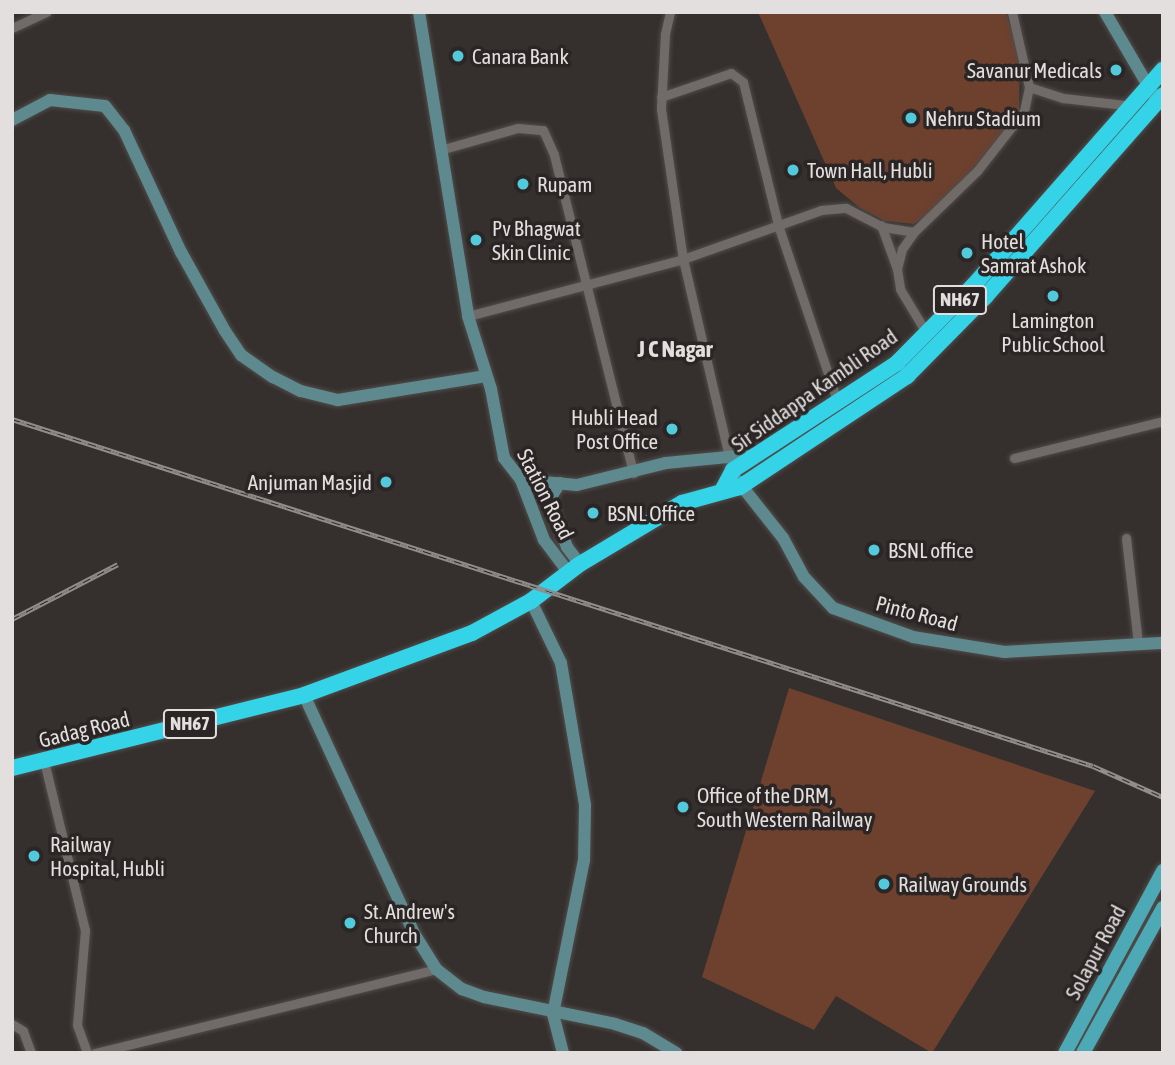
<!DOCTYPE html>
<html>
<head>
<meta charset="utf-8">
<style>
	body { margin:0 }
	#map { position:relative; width:1175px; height:1065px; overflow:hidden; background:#35302e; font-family:"Asap Condensed",sans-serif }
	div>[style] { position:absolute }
	.green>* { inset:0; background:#6e402e }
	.roads { filter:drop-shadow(0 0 2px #4f4c4a) drop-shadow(0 0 2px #4f4c4a) }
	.street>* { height:9px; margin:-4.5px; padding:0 4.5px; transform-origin:4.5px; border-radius:4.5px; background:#706b69 }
	.secondary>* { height:12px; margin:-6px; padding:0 6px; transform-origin:6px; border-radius:6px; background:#5e8a8f }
	.primary>* { height:14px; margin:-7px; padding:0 7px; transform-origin:7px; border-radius:7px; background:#4ca9b5 }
	.highway>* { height:16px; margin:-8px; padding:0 8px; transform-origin:8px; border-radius:8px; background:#34d3e8 }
	.rail>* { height:5px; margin-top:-2.5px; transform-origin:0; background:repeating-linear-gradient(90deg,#2b2625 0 8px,#918d8c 0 16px); box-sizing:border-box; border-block:2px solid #918d8c }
	.dots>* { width:19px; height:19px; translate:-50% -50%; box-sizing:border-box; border:4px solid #2b2625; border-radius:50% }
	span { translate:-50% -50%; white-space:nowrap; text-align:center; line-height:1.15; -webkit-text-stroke:7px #2b2625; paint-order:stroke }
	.shield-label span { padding:2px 5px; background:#2b2625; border:2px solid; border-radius:5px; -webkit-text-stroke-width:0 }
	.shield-label { font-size:19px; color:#e2dfde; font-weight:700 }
	.poi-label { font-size:21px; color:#e2dfde }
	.left { translate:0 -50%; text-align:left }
	.right { translate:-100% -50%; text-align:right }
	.street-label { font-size:21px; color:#e2dfde }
	.neighbourhood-label { font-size:23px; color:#e2dfde; font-weight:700 }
	.frame { position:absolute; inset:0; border:14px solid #e2dfde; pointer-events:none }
</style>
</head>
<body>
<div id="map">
	<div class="green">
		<div style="clip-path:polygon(758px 12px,1006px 12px,1020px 58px,1019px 111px,1013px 126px,936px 209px,914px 224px,885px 221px,860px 208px,836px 188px)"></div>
		<div style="clip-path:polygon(789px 688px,1095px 791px,932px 1053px,836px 996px,814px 1030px,702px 977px)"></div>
	</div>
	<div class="roads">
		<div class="street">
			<div style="left:670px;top:12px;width:23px;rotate:103deg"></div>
			<div style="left:665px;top:34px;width:75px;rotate:93.1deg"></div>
			<div style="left:661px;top:109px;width:152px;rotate:81.7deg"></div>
			<div style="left:683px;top:259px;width:207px;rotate:76.9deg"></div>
			<div style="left:12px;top:28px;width:38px;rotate:-25deg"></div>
			<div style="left:1029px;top:87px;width:36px;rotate:18deg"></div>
			<div style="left:1063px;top:98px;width:71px;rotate:6.4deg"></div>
			<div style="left:661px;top:97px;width:74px;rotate:-18.9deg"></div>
			<div style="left:731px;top:73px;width:15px;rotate:37deg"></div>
			<div style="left:743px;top:82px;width:147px;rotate:76.2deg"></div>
			<div style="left:778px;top:225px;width:188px;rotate:71.4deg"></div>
			<div style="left:440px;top:150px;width:81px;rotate:-15.8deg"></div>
			<div style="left:518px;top:128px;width:25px;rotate:5deg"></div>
			<div style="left:543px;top:130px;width:27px;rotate:66deg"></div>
			<div style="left:554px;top:155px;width:328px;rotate:76deg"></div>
			<div style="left:881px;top:225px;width:47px;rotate:70deg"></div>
			<div style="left:914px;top:232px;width:21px;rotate:125deg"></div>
			<div style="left:902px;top:249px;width:21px;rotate:104deg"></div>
			<div style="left:897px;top:269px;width:20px;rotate:81deg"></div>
			<div style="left:900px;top:289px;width:52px;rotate:59deg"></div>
			<div style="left:468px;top:316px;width:222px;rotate:-14.8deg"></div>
			<div style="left:683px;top:259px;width:146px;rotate:-19.5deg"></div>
			<div style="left:821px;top:210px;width:25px;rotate:-5deg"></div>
			<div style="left:846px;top:208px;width:42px;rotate:27.2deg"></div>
			<div style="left:883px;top:227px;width:31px;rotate:9deg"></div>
			<div style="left:914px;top:232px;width:88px;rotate:-44.1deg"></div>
			<div style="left:977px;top:171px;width:76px;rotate:-51.9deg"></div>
			<div style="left:1024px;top:111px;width:25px;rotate:-78deg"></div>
			<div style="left:1029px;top:87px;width:77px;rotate:-102.8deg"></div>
			<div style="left:1014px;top:458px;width:154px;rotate:-13.9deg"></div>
			<div style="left:1126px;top:538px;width:107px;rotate:83.5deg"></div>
			<div style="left:44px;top:761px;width:174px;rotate:76.4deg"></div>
			<div style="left:85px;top:930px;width:95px;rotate:94.8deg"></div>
			<div style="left:77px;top:1025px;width:30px;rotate:70deg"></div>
			<div style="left:12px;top:1024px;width:13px;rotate:32deg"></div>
			<div style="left:23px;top:1031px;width:23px;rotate:70deg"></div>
			<div style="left:95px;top:1053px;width:351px;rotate:-13.8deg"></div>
		</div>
		<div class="secondary">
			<div style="left:419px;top:12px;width:308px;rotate:80.8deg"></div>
			<div style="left:468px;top:316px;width:77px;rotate:72.5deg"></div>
			<div style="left:491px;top:389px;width:70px;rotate:79.3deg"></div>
			<div style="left:504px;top:458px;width:28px;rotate:52deg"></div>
			<div style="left:521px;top:480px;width:64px;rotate:69deg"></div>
			<div style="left:544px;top:540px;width:40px;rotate:53deg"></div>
			<div style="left:1105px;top:12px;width:95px;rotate:59.7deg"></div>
			<div style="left:12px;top:120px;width:43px;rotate:-27.8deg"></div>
			<div style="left:50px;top:100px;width:55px;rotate:6.2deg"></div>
			<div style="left:105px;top:106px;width:31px;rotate:52deg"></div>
			<div style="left:124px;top:130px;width:135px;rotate:65deg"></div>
			<div style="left:181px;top:252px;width:90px;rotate:60.9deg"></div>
			<div style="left:225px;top:331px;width:29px;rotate:56deg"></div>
			<div style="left:241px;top:355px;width:39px;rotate:35deg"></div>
			<div style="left:273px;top:377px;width:31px;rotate:27deg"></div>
			<div style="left:301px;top:391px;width:38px;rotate:14deg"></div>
			<div style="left:338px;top:400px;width:150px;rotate:-9.2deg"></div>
			<div style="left:521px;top:480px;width:56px;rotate:5.1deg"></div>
			<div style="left:577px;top:485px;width:92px;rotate:-13.9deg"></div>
			<div style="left:666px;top:463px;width:93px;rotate:-5.5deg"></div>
			<div style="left:737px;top:480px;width:74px;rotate:51.6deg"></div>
			<div style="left:783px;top:538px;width:44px;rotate:61.7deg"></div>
			<div style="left:804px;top:577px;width:42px;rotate:46.9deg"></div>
			<div style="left:833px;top:608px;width:85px;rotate:19.9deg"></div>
			<div style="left:913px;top:637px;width:93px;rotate:9.3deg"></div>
			<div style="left:1005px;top:652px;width:158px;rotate:-3.3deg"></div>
			<div style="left:560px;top:483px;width:17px;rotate:123deg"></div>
			<div style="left:551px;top:497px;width:26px;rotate:77deg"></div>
			<div style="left:557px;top:522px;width:27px;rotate:68deg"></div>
			<div style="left:567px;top:547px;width:21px;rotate:53deg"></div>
			<div style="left:531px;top:601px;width:69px;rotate:64.2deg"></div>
			<div style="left:561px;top:663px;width:144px;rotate:80.4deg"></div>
			<div style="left:585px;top:805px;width:55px;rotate:91deg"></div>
			<div style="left:584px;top:860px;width:157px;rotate:101.4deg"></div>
			<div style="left:553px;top:1014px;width:40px;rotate:75.6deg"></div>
			<div style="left:304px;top:695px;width:264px;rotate:65.2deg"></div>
			<div style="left:415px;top:935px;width:40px;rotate:58deg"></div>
			<div style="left:436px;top:969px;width:33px;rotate:38deg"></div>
			<div style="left:462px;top:989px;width:23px;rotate:20deg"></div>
			<div style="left:484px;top:997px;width:134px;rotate:11.6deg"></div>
			<div style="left:615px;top:1024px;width:29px;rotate:18deg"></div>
			<div style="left:643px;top:1033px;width:39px;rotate:31deg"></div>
		</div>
		<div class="primary">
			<div style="left:1065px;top:1053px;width:207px;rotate:-61.7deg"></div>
			<div style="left:1083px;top:1053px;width:166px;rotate:-61.1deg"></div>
		</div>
		<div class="highway">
			<div style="left:723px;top:489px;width:21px;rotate:-62deg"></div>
			<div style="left:733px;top:470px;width:196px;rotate:-33.1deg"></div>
			<div style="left:897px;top:363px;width:108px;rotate:-45.4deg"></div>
			<div style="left:973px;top:286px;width:288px;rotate:-48.7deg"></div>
			<div style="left:12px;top:768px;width:301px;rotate:-14deg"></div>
			<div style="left:304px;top:695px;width:179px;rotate:-20.3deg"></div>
			<div style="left:472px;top:633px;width:67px;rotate:-28.5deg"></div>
			<div style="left:531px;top:601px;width:61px;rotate:-37.1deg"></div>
			<div style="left:580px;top:564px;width:119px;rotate:-30.9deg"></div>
			<div style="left:682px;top:503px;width:60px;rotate:-15.4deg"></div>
			<div style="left:740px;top:487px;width:201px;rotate:-33.6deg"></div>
			<div style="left:907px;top:376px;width:111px;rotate:-45.4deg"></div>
			<div style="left:985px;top:297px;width:269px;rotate:-48.6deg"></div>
		</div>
	</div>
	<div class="rail">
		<div style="left:12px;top:419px;width:1135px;rotate:17.8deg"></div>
		<div style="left:1093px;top:766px;width:77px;rotate:23.9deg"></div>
		<div style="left:12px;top:619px;width:119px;rotate:-27.4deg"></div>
	</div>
	<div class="dots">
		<div style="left:458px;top:56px;background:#53cadc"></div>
		<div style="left:1116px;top:70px;background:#53cadc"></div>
		<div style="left:911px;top:118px;background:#53cadc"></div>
		<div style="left:793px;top:170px;background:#53cadc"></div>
		<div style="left:523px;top:184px;background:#53cadc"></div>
		<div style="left:476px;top:240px;background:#53cadc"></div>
		<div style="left:967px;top:253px;background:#53cadc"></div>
		<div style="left:1053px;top:296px;background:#53cadc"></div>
		<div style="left:672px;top:429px;background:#53cadc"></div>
		<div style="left:386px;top:482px;background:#53cadc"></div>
		<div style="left:593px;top:513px;background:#53cadc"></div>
		<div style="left:874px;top:550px;background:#53cadc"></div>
		<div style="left:683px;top:807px;background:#53cadc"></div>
		<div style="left:34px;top:856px;background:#53cadc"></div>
		<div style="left:884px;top:884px;background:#53cadc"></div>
		<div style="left:350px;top:923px;background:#53cadc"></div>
	</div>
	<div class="shield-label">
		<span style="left:960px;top:300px">NH67</span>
		<span style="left:190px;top:724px">NH67</span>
	</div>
	<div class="poi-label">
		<span class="left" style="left:472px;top:56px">Canara Bank</span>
		<span class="right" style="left:1102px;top:70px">Savanur Medicals</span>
		<span class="left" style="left:925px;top:118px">Nehru Stadium</span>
		<span class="left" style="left:807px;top:170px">Town Hall, Hubli</span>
		<span class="left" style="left:537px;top:184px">Rupam</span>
		<span class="left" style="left:492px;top:240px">Pv Bhagwat<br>Skin Clinic</span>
		<span class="left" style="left:981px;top:253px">Hotel<br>Samrat Ashok</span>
		<span style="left:1053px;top:332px">Lamington<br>Public School</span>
		<span class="right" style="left:658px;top:429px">Hubli Head<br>Post Office</span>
		<span class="right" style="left:372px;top:482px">Anjuman Masjid</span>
		<span class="left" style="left:607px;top:513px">BSNL Office</span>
		<span class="left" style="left:888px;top:550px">BSNL office</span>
		<span class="left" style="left:697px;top:807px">Office of the DRM,<br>South Western Railway</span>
		<span class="left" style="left:50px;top:856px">Railway<br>Hospital, Hubli</span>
		<span class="left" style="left:898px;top:884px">Railway Grounds</span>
		<span class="left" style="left:364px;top:923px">St. Andrew's<br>Church</span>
	</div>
	<div class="street-label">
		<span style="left:814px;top:390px;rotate:-35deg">Sir Siddappa Kambli Road</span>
		<span style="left:546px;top:494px;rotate:63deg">Station Road</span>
		<span style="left:917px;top:613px;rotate:15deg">Pinto Road</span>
		<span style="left:84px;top:729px;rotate:-14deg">Gadag Road</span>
		<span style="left:1095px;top:952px;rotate:-62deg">Solapur Road</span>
	</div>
	<div class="neighbourhood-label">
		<span style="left:675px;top:349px">J C Nagar</span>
	</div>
	<div class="frame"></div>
</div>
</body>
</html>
